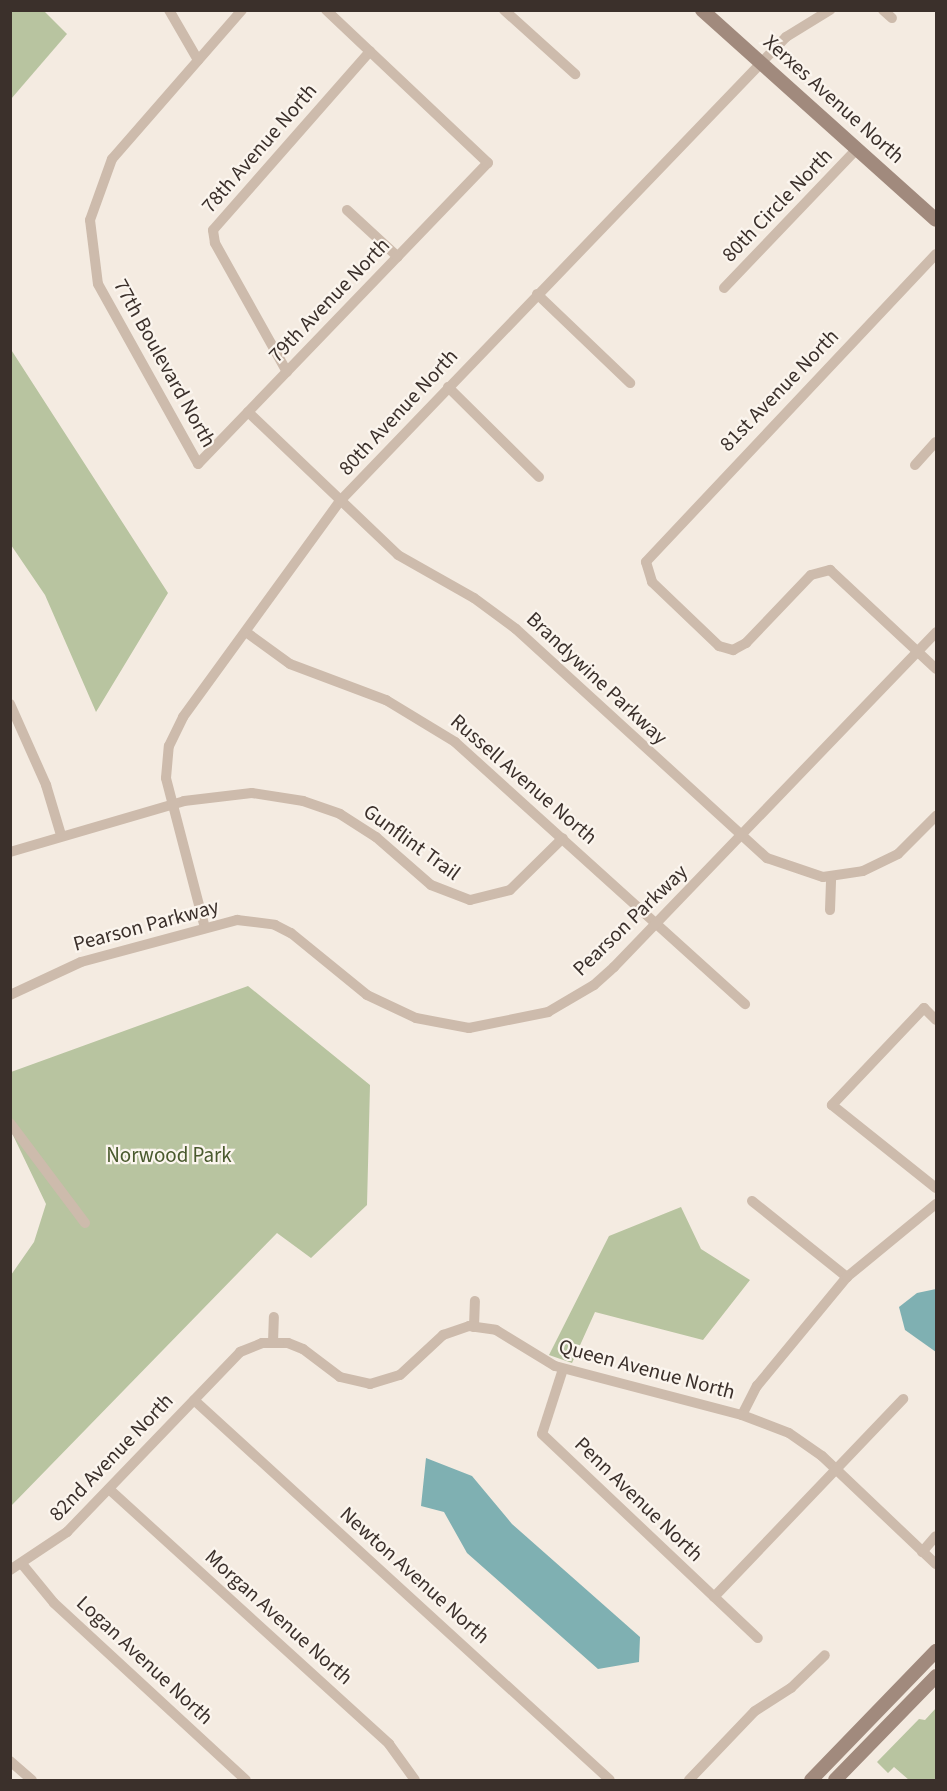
<!DOCTYPE html>
<html>
<head>
<meta charset="utf-8">
<style>
	body { margin:0 }
	#map { position:relative; width:947px; height:1791px; overflow:hidden; background:#f4ebe1; font-family:"Source Sans 3",sans-serif }
	div>[style] { position:absolute }
	.green>* { inset:0; background:#b8c4a0 }
	.water>* { inset:0; background:#7fb0b2 }
	.street>* { height:10px; margin:-5px; padding:0 5px; transform-origin:5px; border-radius:5px; background:#cdbbac }
	.secondary>* { height:14px; margin:-7px; padding:0 7px; transform-origin:7px; border-radius:7px; background:#a18a7d }
	span { translate:-50% -50%; white-space:nowrap; text-align:center; line-height:1.15; -webkit-text-stroke:4.5px #fbf5ee; paint-order:stroke }
	.street-label { font-size:21px; color:#3b302b }
	.park-label { font-size:21px; color:#4a5a2e }
	.frame { position:absolute; inset:0; border:12px solid #3b302b; pointer-events:none }
</style>
</head>
<body>
<div id="map">
	<div class="green">
		<div style="clip-path:polygon(11px 10px,44px 11px,67px 34px,11px 99px)"></div>
		<div style="clip-path:polygon(10px 348px,168px 593px,96px 712px,45px 595px,11px 545px)"></div>
		<div style="clip-path:polygon(248px 986px,370px 1085px,367px 1205px,311px 1258px,277px 1233px,11px 1506px,11px 1275px,34px 1242px,46px 1204px,11px 1131px,11px 1072px)"></div>
		<div style="clip-path:polygon(681px 1207px,701px 1249px,750px 1280px,703px 1340px,595px 1312px,572px 1363px,549px 1355px,609px 1236px)"></div>
		<div style="clip-path:polygon(936px 1708px,936px 1780px,909px 1780px,894px 1767px,888px 1773px,877px 1762px,919px 1719px,925px 1720px)"></div>
	</div>
	<div class="water">
		<div style="clip-path:polygon(936px 1289px,936px 1352px,905px 1330px,899px 1307px,917px 1293px)"></div>
		<div style="clip-path:polygon(426px 1458px,472px 1476px,512px 1524px,640px 1637px,639px 1662px,598px 1669px,467px 1553px,444px 1512px,421px 1506px)"></div>
	</div>
	<div class="street">
		<div style="left:169px;top:10px;width:58px;rotate:59.9deg"></div>
		<div style="left:242px;top:10px;width:198px;rotate:131.1deg"></div>
		<div style="left:112px;top:159px;width:65px;rotate:109.8deg"></div>
		<div style="left:90px;top:220px;width:64px;rotate:82.9deg"></div>
		<div style="left:98px;top:284px;width:206px;rotate:60.9deg"></div>
		<div style="left:198px;top:464px;width:418px;rotate:-46.1deg"></div>
		<div style="left:488px;top:163px;width:223px;rotate:-136.6deg"></div>
		<div style="left:504px;top:10px;width:96px;rotate:42deg"></div>
		<div style="left:883px;top:10px;width:12px;rotate:42deg"></div>
		<div style="left:347px;top:210px;width:69px;rotate:42.7deg"></div>
		<div style="left:936px;top:254px;width:423px;rotate:133.3deg"></div>
		<div style="left:646px;top:562px;width:21px;rotate:73deg"></div>
		<div style="left:652px;top:582px;width:93px;rotate:43.7deg"></div>
		<div style="left:719px;top:646px;width:15px;rotate:16deg"></div>
		<div style="left:733px;top:650px;width:15px;rotate:-28deg"></div>
		<div style="left:746px;top:643px;width:94px;rotate:-46.3deg"></div>
		<div style="left:811px;top:575px;width:20px;rotate:-15deg"></div>
		<div style="left:830px;top:570px;width:145px;rotate:43deg"></div>
		<div style="left:724px;top:288px;width:194px;rotate:-46.3deg"></div>
		<div style="left:537px;top:294px;width:129px;rotate:43.7deg"></div>
		<div style="left:287px;top:372px;width:148px;rotate:-119.2deg"></div>
		<div style="left:215px;top:243px;width:13px;rotate:-99deg"></div>
		<div style="left:213px;top:230px;width:238px;rotate:-48.7deg"></div>
		<div style="left:448px;top:387px;width:128px;rotate:44.7deg"></div>
		<div style="left:248px;top:412px;width:207px;rotate:43.6deg"></div>
		<div style="left:398px;top:555px;width:87px;rotate:29.5deg"></div>
		<div style="left:474px;top:598px;width:52px;rotate:36.4deg"></div>
		<div style="left:516px;top:629px;width:340px;rotate:42.4deg"></div>
		<div style="left:767px;top:858px;width:59px;rotate:18.7deg"></div>
		<div style="left:823px;top:877px;width:40px;rotate:-8.5deg"></div>
		<div style="left:863px;top:871px;width:39px;rotate:-26deg"></div>
		<div style="left:898px;top:854px;width:54px;rotate:-45deg"></div>
		<div style="left:915px;top:465px;width:31px;rotate:-48deg"></div>
		<div style="left:246px;top:632px;width:54px;rotate:36deg"></div>
		<div style="left:290px;top:664px;width:103px;rotate:20.6deg"></div>
		<div style="left:386px;top:700px;width:81px;rotate:31.3deg"></div>
		<div style="left:455px;top:742px;width:391px;rotate:42.1deg"></div>
		<div style="left:10px;top:704px;width:89px;rotate:66deg"></div>
		<div style="left:46px;top:785px;width:52px;rotate:73.3deg"></div>
		<div style="left:10px;top:852px;width:181px;rotate:-16.3deg"></div>
		<div style="left:184px;top:801px;width:68px;rotate:-6.7deg"></div>
		<div style="left:252px;top:793px;width:52px;rotate:8.9deg"></div>
		<div style="left:303px;top:801px;width:39px;rotate:19deg"></div>
		<div style="left:340px;top:814px;width:43px;rotate:32.6deg"></div>
		<div style="left:376px;top:837px;width:73px;rotate:41.1deg"></div>
		<div style="left:431px;top:885px;width:42px;rotate:21deg"></div>
		<div style="left:470px;top:900px;width:41px;rotate:-14deg"></div>
		<div style="left:510px;top:890px;width:74px;rotate:-44.5deg"></div>
		<div style="left:830px;top:910px;width:33px;rotate:-88deg"></div>
		<div style="left:205px;top:928px;width:155px;rotate:-104.6deg"></div>
		<div style="left:166px;top:778px;width:32px;rotate:-85deg"></div>
		<div style="left:169px;top:746px;width:32px;rotate:-64deg"></div>
		<div style="left:183px;top:717px;width:267px;rotate:-54deg"></div>
		<div style="left:340px;top:501px;width:644px;rotate:-46.13deg"></div>
		<div style="left:786px;top:37px;width:52px;rotate:-31.5deg"></div>
		<div style="left:10px;top:995px;width:78px;rotate:-24.9deg"></div>
		<div style="left:81px;top:962px;width:162px;rotate:-15.1deg"></div>
		<div style="left:237px;top:920px;width:38px;rotate:7deg"></div>
		<div style="left:275px;top:925px;width:18px;rotate:27deg"></div>
		<div style="left:291px;top:933px;width:98px;rotate:39.2deg"></div>
		<div style="left:367px;top:995px;width:54px;rotate:25.1deg"></div>
		<div style="left:416px;top:1018px;width:54px;rotate:10.7deg"></div>
		<div style="left:469px;top:1028px;width:81px;rotate:-11.4deg"></div>
		<div style="left:548px;top:1012px;width:53px;rotate:-30.4deg"></div>
		<div style="left:594px;top:985px;width:27px;rotate:-42deg"></div>
		<div style="left:614px;top:967px;width:465px;rotate:-46.1deg"></div>
		<div style="left:936px;top:1020px;width:17px;rotate:-135deg"></div>
		<div style="left:924px;top:1008px;width:134px;rotate:133.5deg"></div>
		<div style="left:832px;top:1105px;width:133px;rotate:38.6deg"></div>
		<div style="left:10px;top:1123px;width:125px;rotate:53.1deg"></div>
		<div style="left:752px;top:1201px;width:122px;rotate:38.7deg"></div>
		<div style="left:474px;top:1327px;width:26px;rotate:-88deg"></div>
		<div style="left:273px;top:1342px;width:25px;rotate:-88deg"></div>
		<div style="left:563px;top:1369px;width:68px;rotate:107.9deg"></div>
		<div style="left:542px;top:1434px;width:297px;rotate:43.4deg"></div>
		<div style="left:194px;top:1400px;width:563px;rotate:42.41deg"></div>
		<div style="left:742px;top:1415px;width:33px;rotate:-63deg"></div>
		<div style="left:757px;top:1386px;width:141px;rotate:-50.5deg"></div>
		<div style="left:847px;top:1277px;width:115px;rotate:-39.4deg"></div>
		<div style="left:109px;top:1489px;width:379px;rotate:42.3deg"></div>
		<div style="left:389px;top:1744px;width:44px;rotate:54.2deg"></div>
		<div style="left:922px;top:1552px;width:21px;rotate:-49deg"></div>
		<div style="left:22px;top:1564px;width:50px;rotate:50.6deg"></div>
		<div style="left:54px;top:1603px;width:261px;rotate:42.7deg"></div>
		<div style="left:10px;top:1570px;width:69px;rotate:-33.7deg"></div>
		<div style="left:67px;top:1532px;width:250px;rotate:-46.1deg"></div>
		<div style="left:240px;top:1352px;width:24px;rotate:-22deg"></div>
		<div style="left:262px;top:1343px;width:26px"></div>
		<div style="left:288px;top:1343px;width:16px;rotate:22deg"></div>
		<div style="left:303px;top:1349px;width:46px;rotate:37.1deg"></div>
		<div style="left:340px;top:1377px;width:31px;rotate:13deg"></div>
		<div style="left:370px;top:1384px;width:31px;rotate:-17deg"></div>
		<div style="left:400px;top:1375px;width:59px;rotate:-42.9deg"></div>
		<div style="left:443px;top:1335px;width:28px;rotate:-19deg"></div>
		<div style="left:469px;top:1326px;width:27px;rotate:8deg"></div>
		<div style="left:496px;top:1330px;width:69px;rotate:31.4deg"></div>
		<div style="left:555px;top:1366px;width:193px;rotate:14.7deg"></div>
		<div style="left:742px;top:1415px;width:50px;rotate:21deg"></div>
		<div style="left:789px;top:1433px;width:40px;rotate:34.9deg"></div>
		<div style="left:822px;top:1456px;width:157px;rotate:43.5deg"></div>
		<div style="left:714px;top:1597px;width:274px;rotate:-46.3deg"></div>
		<div style="left:10px;top:1761px;width:29px;rotate:41deg"></div>
		<div style="left:689px;top:1780px;width:95px;rotate:-46.3deg"></div>
		<div style="left:755px;top:1711px;width:43px;rotate:-32.6deg"></div>
		<div style="left:791px;top:1688px;width:47px;rotate:-44.1deg"></div>
	</div>
	<div class="secondary">
		<div style="left:702px;top:10px;width:314px;rotate:41.9deg"></div>
		<div style="left:811px;top:1780px;width:180px;rotate:-45.9deg"></div>
		<div style="left:835px;top:1780px;width:145px;rotate:-45.8deg"></div>
	</div>
	<div class="street-label">
		<span style="left:834px;top:99px;rotate:42deg">Xerxes Avenue North</span>
		<span style="left:259px;top:148px;rotate:-49deg">78th Avenue North</span>
		<span style="left:777px;top:205px;rotate:-46deg">80th Circle North</span>
		<span style="left:329px;top:300px;rotate:-46deg">79th Avenue North</span>
		<span style="left:165px;top:363px;rotate:61deg">77th Boulevard North</span>
		<span style="left:779px;top:390px;rotate:-46deg">81st Avenue North</span>
		<span style="left:398px;top:412px;rotate:-47deg">80th Avenue North</span>
		<span style="left:597px;top:678px;rotate:43deg">Brandywine Parkway</span>
		<span style="left:524px;top:779px;rotate:41deg">Russell Avenue North</span>
		<span style="left:412px;top:842px;rotate:36deg">Gunflint Trail</span>
		<span style="left:630px;top:920px;rotate:-44deg">Pearson Parkway</span>
		<span style="left:146px;top:925px;rotate:-15deg">Pearson Parkway</span>
		<span style="left:647px;top:1369px;rotate:15deg">Queen Avenue North</span>
		<span style="left:111px;top:1457px;rotate:-46deg">82nd Avenue North</span>
		<span style="left:639px;top:1499px;rotate:44deg">Penn Avenue North</span>
		<span style="left:415px;top:1575px;rotate:42deg">Newton Avenue North</span>
		<span style="left:279px;top:1617px;rotate:42deg">Morgan Avenue North</span>
		<span style="left:145px;top:1660px;rotate:43deg">Logan Avenue North</span>
	</div>
	<div class="park-label">
		<span style="left:169px;top:1155px">Norwood Park</span>
	</div>
	<div class="frame"></div>
</div>
</body>
</html>
